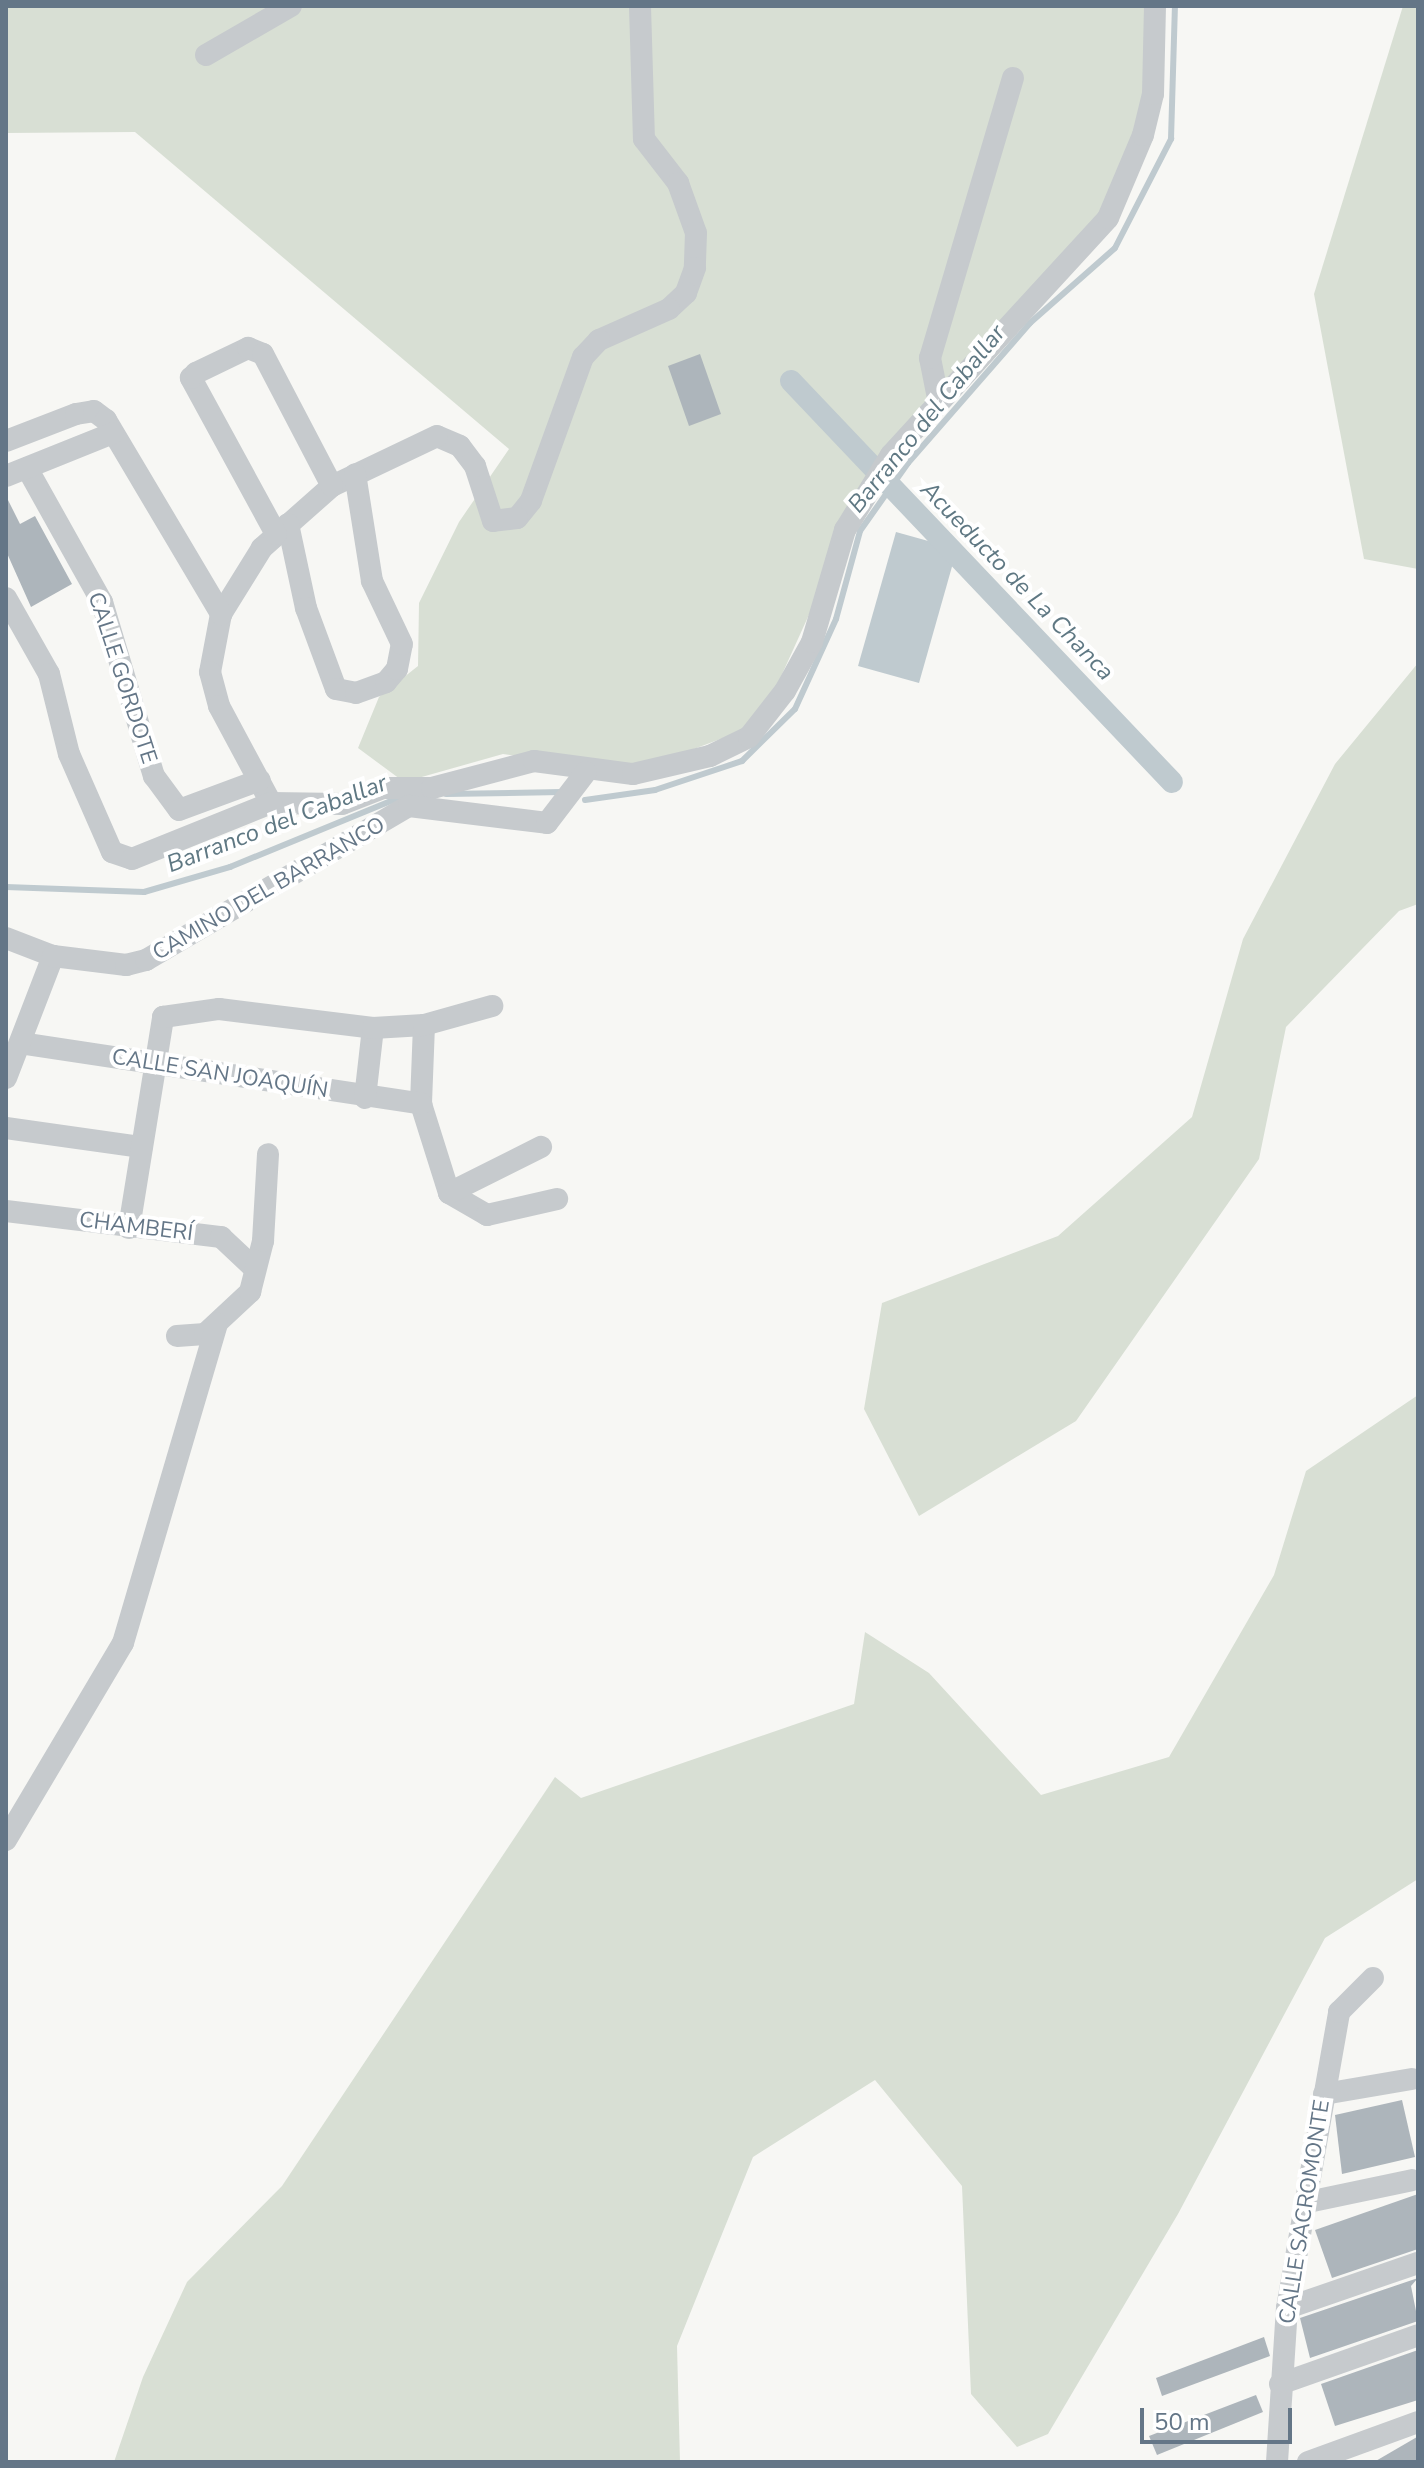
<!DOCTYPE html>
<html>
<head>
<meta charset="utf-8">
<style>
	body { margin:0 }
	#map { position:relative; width:1424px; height:2468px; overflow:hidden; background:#f7f7f4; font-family:"Nunito Sans",sans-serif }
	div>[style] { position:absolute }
	.green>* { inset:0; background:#d8dfd4 }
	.water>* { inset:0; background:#bfcacf }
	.stream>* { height:6px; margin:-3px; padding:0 3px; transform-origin:3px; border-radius:3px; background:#bfcacf }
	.canal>* { height:22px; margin:-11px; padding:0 11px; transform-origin:11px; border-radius:11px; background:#bfcacf }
	.building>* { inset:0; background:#adb5bb }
	.minor>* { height:22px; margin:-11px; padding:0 11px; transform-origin:11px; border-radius:11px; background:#c6cacd }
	span { translate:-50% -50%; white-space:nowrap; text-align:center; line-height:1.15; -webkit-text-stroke:8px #fff; paint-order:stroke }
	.street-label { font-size:22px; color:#647687 }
	.water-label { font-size:24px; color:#5f7883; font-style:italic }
	.frame { position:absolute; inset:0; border:8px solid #647687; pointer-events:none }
	.scale { position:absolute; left:1140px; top:2408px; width:152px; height:36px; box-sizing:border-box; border:4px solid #647687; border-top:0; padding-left:10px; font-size:24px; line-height:28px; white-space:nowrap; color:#647687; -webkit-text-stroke:6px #fff; paint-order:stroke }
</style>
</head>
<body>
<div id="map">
	<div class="green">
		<div style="clip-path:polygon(6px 6px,1146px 6px,1146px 69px,1137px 132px,1100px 218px,884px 449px,769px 703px,739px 732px,662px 761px,604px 767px,503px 754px,404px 782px,358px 748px,379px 697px,418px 666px,419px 603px,459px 522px,509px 449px,135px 132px,6px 133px)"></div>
		<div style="clip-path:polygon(1403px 6px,1418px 6px,1418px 569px,1364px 559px,1314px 294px)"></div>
		<div style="clip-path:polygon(1418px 663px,1418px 904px,1399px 911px,1286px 1027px,1259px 1159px,1076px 1421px,919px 1516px,864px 1409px,882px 1303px,1058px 1236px,1192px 1117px,1243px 939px,1335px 764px)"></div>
		<div style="clip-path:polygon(1418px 1395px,1418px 1879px,1325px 1938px,1178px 2214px,1048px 2434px,1017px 2447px,971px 2394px,962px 2186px,875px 2080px,753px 2157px,677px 2346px,680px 2462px,114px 2462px,143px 2377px,187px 2282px,282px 2186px,555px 1777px,581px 1798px,854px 1704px,865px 1632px,929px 1673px,1041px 1795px,1169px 1757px,1274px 1575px,1306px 1471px)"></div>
	</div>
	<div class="water">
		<div style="clip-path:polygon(896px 532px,957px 549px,919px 683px,858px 666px)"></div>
	</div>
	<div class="stream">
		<div style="left:446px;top:794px;width:116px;rotate:-1deg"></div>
		<div style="left:585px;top:800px;width:71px;rotate:-8.1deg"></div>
		<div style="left:655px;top:790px;width:92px;rotate:-18.4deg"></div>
		<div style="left:742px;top:761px;width:74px;rotate:-44.5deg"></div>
		<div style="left:795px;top:709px;width:99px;rotate:-65.5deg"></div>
		<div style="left:836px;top:619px;width:91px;rotate:-74.7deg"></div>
		<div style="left:860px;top:531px;width:83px;rotate:-54.8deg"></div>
		<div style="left:908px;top:463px;width:186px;rotate:-48.9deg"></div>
		<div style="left:1030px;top:323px;width:113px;rotate:-41.4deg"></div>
		<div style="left:1115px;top:248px;width:123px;rotate:-62.8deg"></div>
		<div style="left:1171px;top:139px;width:133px;rotate:-88.3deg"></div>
		<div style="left:6px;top:887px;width:138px;rotate:2.1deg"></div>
		<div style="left:144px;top:892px;width:90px;rotate:-16.2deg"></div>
		<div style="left:230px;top:867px;width:187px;rotate:-22.3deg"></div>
	</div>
	<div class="canal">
		<div style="left:791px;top:381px;width:553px;rotate:46.47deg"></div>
	</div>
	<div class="building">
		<div style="clip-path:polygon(700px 354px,721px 414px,689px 426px,668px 366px)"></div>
		<div style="clip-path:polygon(6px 496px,20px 524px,35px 516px,72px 584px,31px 607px,6px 551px)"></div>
		<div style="clip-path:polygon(1402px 2100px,1415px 2157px,1342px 2174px,1335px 2115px)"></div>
		<div style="clip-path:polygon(1418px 2194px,1418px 2249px,1332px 2278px,1315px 2230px)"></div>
		<div style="clip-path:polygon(1418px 2278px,1411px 2286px,1418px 2321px,1310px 2358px,1300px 2318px)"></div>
		<div style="clip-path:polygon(1264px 2337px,1270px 2356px,1162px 2396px,1156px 2378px)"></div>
		<div style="clip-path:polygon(1418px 2350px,1418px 2400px,1335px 2426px,1321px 2384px)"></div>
		<div style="clip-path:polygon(1256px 2395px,1263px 2412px,1157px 2455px,1149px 2436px)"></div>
		<div style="clip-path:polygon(1417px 2437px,1418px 2462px,1374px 2462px)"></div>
	</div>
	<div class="minor">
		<div style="left:640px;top:6px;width:133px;rotate:88.3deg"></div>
		<div style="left:644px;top:139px;width:56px;rotate:52.3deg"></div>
		<div style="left:678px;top:183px;width:53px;rotate:70.2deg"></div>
		<div style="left:696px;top:233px;width:35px;rotate:92deg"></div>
		<div style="left:695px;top:268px;width:27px;rotate:110deg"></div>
		<div style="left:686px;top:293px;width:23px;rotate:137deg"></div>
		<div style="left:669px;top:309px;width:77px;rotate:156.1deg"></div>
		<div style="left:599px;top:340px;width:23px;rotate:133deg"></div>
		<div style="left:583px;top:357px;width:153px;rotate:109.9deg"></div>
		<div style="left:531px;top:501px;width:22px;rotate:129deg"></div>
		<div style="left:517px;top:518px;width:24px;rotate:173deg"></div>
		<div style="left:493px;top:521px;width:58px;rotate:-108.1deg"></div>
		<div style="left:475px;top:466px;width:25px;rotate:-127deg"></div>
		<div style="left:460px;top:446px;width:25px;rotate:-157deg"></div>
		<div style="left:437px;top:436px;width:116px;rotate:154.5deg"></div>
		<div style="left:332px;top:486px;width:94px;rotate:138.5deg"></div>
		<div style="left:262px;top:548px;width:78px;rotate:121.8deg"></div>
		<div style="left:221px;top:614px;width:59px;rotate:100.7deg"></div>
		<div style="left:210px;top:672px;width:35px;rotate:75deg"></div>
		<div style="left:219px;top:706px;width:110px;rotate:61.8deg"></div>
		<div style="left:271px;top:803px;width:71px;rotate:0.8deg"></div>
		<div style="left:342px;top:804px;width:44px;rotate:-21.3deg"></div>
		<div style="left:383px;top:788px;width:49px"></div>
		<div style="left:432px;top:788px;width:106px;rotate:-14.8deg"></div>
		<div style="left:534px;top:761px;width:100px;rotate:7.5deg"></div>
		<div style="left:633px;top:774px;width:79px;rotate:-13.2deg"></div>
		<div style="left:710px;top:756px;width:43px;rotate:-26deg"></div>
		<div style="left:749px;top:737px;width:58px;rotate:-52deg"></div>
		<div style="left:785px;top:691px;width:56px;rotate:-61.1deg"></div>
		<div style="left:812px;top:642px;width:117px;rotate:-73.6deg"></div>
		<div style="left:845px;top:530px;width:88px;rotate:-58.5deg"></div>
		<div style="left:891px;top:455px;width:321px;rotate:-47.5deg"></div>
		<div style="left:1108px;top:218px;width:90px;rotate:-67.1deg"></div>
		<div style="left:1143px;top:135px;width:42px;rotate:-76.3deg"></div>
		<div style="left:1153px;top:94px;width:88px;rotate:-88.7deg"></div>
		<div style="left:206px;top:55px;width:98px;rotate:-30deg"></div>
		<div style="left:938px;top:398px;width:41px;rotate:-101.3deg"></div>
		<div style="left:930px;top:358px;width:292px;rotate:-73.5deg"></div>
		<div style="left:6px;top:441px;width:75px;rotate:-21.1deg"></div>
		<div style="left:76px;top:414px;width:18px;rotate:-9deg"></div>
		<div style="left:94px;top:411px;width:15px;rotate:37deg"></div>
		<div style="left:106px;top:420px;width:226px;rotate:59.3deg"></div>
		<div style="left:27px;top:468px;width:154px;rotate:60.8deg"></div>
		<div style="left:102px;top:602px;width:182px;rotate:73.4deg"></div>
		<div style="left:154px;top:776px;width:42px;rotate:53.7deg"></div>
		<div style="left:179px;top:810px;width:86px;rotate:-20.3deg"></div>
		<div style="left:6px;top:476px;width:115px;rotate:-21.9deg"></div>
		<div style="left:288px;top:524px;width:86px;rotate:77.9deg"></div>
		<div style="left:306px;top:608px;width:86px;rotate:69.7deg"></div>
		<div style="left:336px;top:689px;width:20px;rotate:11deg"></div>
		<div style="left:356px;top:693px;width:32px;rotate:-20deg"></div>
		<div style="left:386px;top:682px;width:17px;rotate:-50deg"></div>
		<div style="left:397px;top:669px;width:25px;rotate:-79deg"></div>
		<div style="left:402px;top:644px;width:70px;rotate:-115.5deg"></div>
		<div style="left:372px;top:581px;width:108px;rotate:-99deg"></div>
		<div style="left:276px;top:534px;width:178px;rotate:-118.6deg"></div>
		<div style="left:191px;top:378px;width:7px;rotate:-45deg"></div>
		<div style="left:196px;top:373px;width:58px;rotate:-25.7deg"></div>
		<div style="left:248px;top:348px;width:16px;rotate:22deg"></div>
		<div style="left:263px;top:354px;width:149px;rotate:62.4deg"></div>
		<div style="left:6px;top:598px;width:87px;rotate:60.5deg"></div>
		<div style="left:49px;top:674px;width:82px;rotate:76deg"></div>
		<div style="left:69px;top:754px;width:107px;rotate:66.3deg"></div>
		<div style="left:112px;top:852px;width:21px;rotate:19deg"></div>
		<div style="left:132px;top:859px;width:150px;rotate:-21.9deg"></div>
		<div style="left:6px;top:938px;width:50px;rotate:21deg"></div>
		<div style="left:424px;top:1025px;width:79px;rotate:92.2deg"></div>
		<div style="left:421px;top:1104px;width:93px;rotate:72.5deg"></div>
		<div style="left:449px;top:1193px;width:44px;rotate:30.1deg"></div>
		<div style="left:487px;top:1215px;width:72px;rotate:-12.9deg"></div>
		<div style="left:20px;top:1043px;width:406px;rotate:8.6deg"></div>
		<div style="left:6px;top:1078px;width:131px;rotate:-68.9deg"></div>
		<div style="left:53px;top:956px;width:74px;rotate:7deg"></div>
		<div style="left:126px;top:965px;width:21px;rotate:-14deg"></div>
		<div style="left:146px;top:960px;width:305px;rotate:-30.4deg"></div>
		<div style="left:409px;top:806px;width:139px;rotate:7deg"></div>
		<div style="left:547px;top:823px;width:64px;rotate:-52.6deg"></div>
		<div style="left:365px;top:1098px;width:70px;rotate:-83.5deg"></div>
		<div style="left:6px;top:1128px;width:137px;rotate:8deg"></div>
		<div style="left:449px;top:1193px;width:103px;rotate:-26.6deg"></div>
		<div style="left:6px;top:1211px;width:217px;rotate:6.9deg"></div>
		<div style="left:221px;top:1237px;width:44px;rotate:43.2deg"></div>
		<div style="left:129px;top:1228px;width:214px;rotate:-80.8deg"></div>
		<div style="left:163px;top:1017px;width:57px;rotate:-8.1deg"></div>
		<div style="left:219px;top:1009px;width:155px;rotate:7deg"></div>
		<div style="left:373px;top:1028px;width:51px;rotate:-3.4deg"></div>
		<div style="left:424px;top:1025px;width:71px;rotate:-15.6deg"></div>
		<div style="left:177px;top:1336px;width:28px;rotate:-4deg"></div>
		<div style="left:205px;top:1334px;width:62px;rotate:-43deg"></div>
		<div style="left:250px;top:1292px;width:53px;rotate:-75.7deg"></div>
		<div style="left:263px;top:1241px;width:87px;rotate:-86.7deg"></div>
		<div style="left:6px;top:1840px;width:229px;rotate:-59.3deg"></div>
		<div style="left:123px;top:1643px;width:333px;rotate:-73.6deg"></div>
		<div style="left:1324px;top:2094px;width:89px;rotate:-9.7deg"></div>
		<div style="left:1308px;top:2202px;width:106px;rotate:-11.9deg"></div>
		<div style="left:1287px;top:2308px;width:139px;rotate:-19deg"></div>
		<div style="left:1280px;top:2384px;width:146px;rotate:-19.5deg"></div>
		<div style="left:1277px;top:2462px;width:154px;rotate:-86.3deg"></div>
		<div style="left:1287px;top:2308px;width:301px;rotate:-80deg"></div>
		<div style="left:1339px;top:2012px;width:48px;rotate:-45deg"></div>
		<div style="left:1308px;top:2462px;width:117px;rotate:-20deg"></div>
	</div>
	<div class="street-label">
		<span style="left:122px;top:678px;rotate:72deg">CALLE GORDOTE</span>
		<span style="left:269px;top:889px;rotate:-30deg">CAMINO DEL BARRANCO</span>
		<span style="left:220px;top:1074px;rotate:9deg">CALLE SAN JOAQUÍN</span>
		<span style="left:136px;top:1227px;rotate:7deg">CHAMBERÍ</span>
		<span style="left:1305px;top:2212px;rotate:-81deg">CALLE SACROMONTE</span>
	</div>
	<div class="water-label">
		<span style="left:927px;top:419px;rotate:-51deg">Barranco del Caballar</span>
		<span style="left:1017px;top:581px;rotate:46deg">Acueducto de La Chanca</span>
		<span style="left:277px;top:824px;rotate:-21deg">Barranco del Caballar</span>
	</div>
	<div class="frame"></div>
	<div class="scale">50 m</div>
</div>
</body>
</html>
